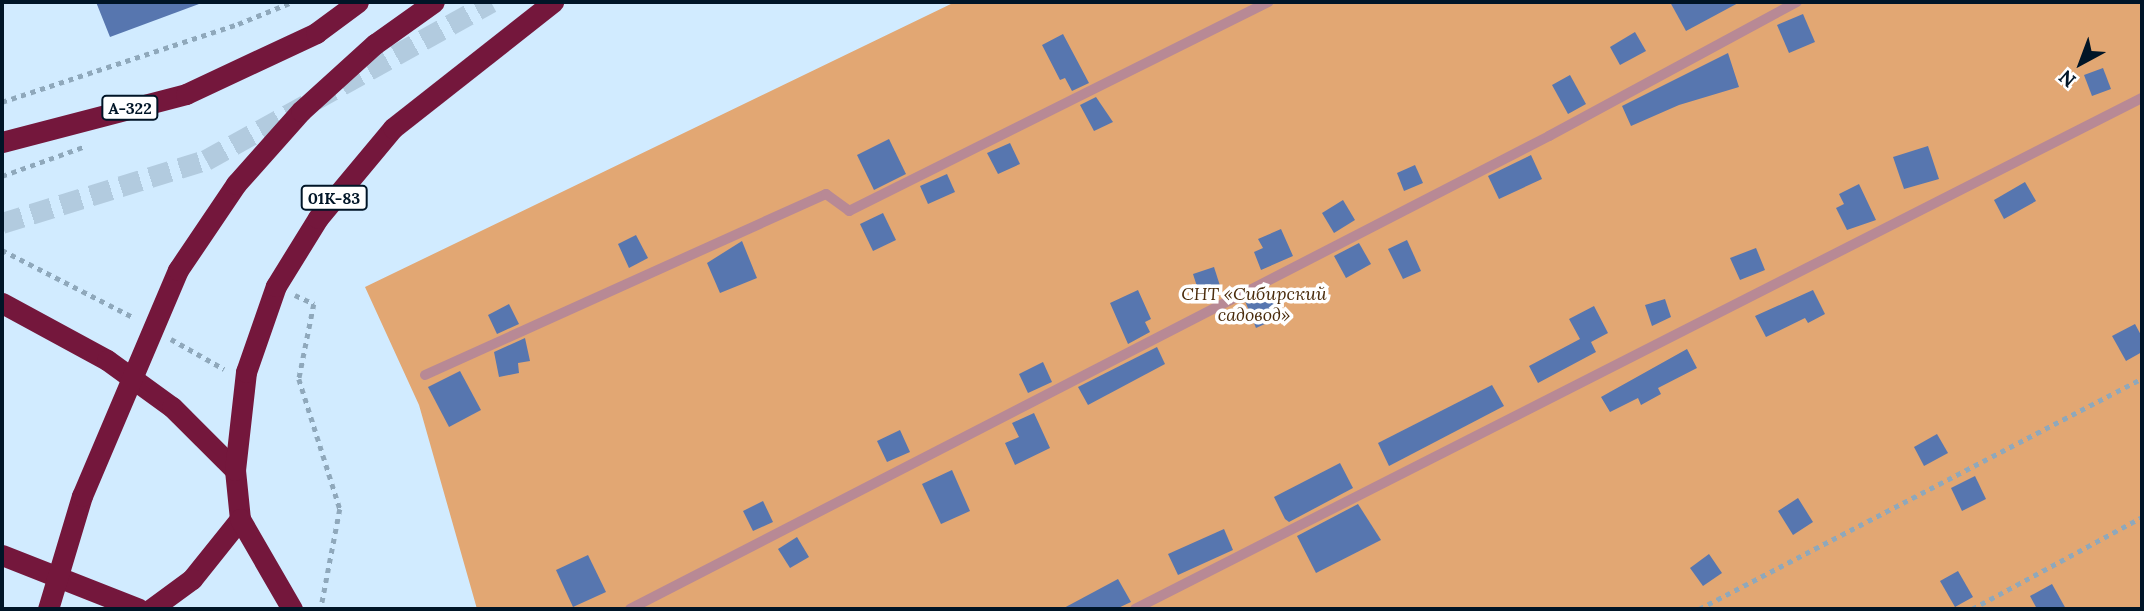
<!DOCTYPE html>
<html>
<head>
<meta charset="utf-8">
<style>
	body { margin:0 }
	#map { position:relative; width:2144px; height:611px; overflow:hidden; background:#d1ebff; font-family:Lora,serif }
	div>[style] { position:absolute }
	.green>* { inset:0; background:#e2a773 }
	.building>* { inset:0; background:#5776af }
	.highway-tunnel>* { height:21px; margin-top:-10.5px; transform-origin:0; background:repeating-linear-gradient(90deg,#b2cbdf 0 21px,transparent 0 31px) }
	.path>* { height:4.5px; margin-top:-2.25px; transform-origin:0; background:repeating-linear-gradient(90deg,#8fa8bb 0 5px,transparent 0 10px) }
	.lane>* { height:10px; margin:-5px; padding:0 5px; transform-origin:5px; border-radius:5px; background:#b88995 }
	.highway>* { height:21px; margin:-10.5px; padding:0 10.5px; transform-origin:10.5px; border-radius:10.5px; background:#74173c }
	.highway-bridge>* { height:21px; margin:-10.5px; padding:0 10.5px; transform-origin:10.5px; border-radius:10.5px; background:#74173c }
	span { translate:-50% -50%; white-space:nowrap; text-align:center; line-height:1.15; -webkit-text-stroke:7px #fff; paint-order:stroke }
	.shield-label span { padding:2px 5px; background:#fff; border:2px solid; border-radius:5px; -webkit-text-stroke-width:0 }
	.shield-label { font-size:16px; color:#001527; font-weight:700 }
	.park-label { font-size:18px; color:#4a2b0b; font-style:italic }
	.frame { position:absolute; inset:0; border:4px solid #001527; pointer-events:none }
	.north { position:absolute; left:2046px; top:28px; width:70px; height:70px; -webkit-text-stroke:5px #fff; paint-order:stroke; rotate:221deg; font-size:19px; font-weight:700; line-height:28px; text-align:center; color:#001527 }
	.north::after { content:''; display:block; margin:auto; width:24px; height:32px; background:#001527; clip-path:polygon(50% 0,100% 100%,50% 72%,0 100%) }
</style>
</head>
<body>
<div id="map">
	<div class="green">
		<div style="clip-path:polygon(955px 2px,2142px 2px,2142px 609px,477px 609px,419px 405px,365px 287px)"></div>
	</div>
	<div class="building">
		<div style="clip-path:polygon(96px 2px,199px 2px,199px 4px,110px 37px)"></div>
		<div style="clip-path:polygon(1670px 2px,1740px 2px,1686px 31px)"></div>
		<div style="clip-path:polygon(1803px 14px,1815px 42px,1789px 53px,1777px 25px)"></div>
		<div style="clip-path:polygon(1635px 32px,1646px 51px,1620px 65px,1610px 47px)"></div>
		<div style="clip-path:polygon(1063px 34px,1089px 83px,1072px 91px,1065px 78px,1060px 80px,1042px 45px)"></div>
		<div style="clip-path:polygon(1728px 53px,1739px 87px,1679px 105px,1631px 126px,1622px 106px)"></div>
		<div style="clip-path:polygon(2103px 68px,2111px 89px,2092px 96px,2084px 75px)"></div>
		<div style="clip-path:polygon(1570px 75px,1586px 104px,1568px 114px,1552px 85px)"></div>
		<div style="clip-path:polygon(1096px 97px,1113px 122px,1094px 131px,1080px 105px)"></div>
		<div style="clip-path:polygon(889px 139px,906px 174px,874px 190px,857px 155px)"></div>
		<div style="clip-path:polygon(1010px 143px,1020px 164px,998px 174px,987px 153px)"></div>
		<div style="clip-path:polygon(1928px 146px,1939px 179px,1904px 189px,1893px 157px)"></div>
		<div style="clip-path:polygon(1531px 155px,1542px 179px,1499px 199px,1488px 176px)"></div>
		<div style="clip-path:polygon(1415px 165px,1423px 183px,1404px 191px,1397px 173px)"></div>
		<div style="clip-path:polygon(947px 174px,955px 192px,928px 204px,920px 186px)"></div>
		<div style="clip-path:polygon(2025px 182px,2036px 201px,2004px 219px,1994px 200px)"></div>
		<div style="clip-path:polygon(1859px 184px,1876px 220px,1847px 230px,1836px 208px,1844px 204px,1839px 194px)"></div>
		<div style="clip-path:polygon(1343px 200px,1355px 220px,1334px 233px,1322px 213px)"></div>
		<div style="clip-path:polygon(883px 213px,896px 240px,873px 251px,860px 224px)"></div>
		<div style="clip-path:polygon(1281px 229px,1293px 256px,1261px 270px,1254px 252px,1263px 248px,1258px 239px)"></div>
		<div style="clip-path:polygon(636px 235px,648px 258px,629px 268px,618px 244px)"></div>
		<div style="clip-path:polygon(1407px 240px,1421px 271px,1403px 279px,1388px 249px)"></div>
		<div style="clip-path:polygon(742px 241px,757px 278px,720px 293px,707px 263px)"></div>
		<div style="clip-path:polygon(1359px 243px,1371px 264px,1346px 278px,1334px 256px)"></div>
		<div style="clip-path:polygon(1756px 248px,1765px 270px,1740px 280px,1730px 258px)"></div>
		<div style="clip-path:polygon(1214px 267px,1222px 292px,1201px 299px,1193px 274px)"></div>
		<div style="clip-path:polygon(1138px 290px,1151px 319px,1145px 322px,1150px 332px,1128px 344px,1110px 303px)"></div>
		<div style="clip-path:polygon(1268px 290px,1280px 317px,1256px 328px,1245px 301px)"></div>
		<div style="clip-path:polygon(1813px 290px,1825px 314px,1808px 323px,1805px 318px,1766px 337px,1755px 316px)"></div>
		<div style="clip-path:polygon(1665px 299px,1671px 317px,1652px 326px,1645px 305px)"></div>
		<div style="clip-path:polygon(509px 304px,519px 324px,497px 334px,488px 315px)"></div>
		<div style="clip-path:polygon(1594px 306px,1608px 333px,1591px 342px,1596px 352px,1538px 383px,1529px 366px,1580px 339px,1569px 319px)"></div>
		<div style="clip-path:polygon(2135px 324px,2142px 337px,2142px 352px,2126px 361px,2112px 336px)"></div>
		<div style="clip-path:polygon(525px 338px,530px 361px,518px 363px,519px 373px,499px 377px,494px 352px)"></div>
		<div style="clip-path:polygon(1157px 347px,1165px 364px,1088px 405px,1078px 387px)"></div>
		<div style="clip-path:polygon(1687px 349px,1697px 368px,1658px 388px,1661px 394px,1641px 405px,1638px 398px,1610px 412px,1601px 397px)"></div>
		<div style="clip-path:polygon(1043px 362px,1052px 382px,1028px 393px,1019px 374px)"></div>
		<div style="clip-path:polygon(460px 371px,481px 410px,449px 427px,428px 387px)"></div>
		<div style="clip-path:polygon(1492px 385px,1504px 406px,1389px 466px,1378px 443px)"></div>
		<div style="clip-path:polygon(1034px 413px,1050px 448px,1015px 465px,1005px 443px,1019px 437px,1012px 423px)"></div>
		<div style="clip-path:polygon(900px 430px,910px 452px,887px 462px,877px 441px)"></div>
		<div style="clip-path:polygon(1937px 434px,1948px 453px,1924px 466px,1914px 447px)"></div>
		<div style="clip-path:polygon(1340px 463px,1353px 488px,1289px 522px,1285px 519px,1274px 497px)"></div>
		<div style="clip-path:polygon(952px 470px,970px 511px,941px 524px,922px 484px)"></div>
		<div style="clip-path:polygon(1975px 476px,1986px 499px,1962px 511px,1951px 488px)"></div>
		<div style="clip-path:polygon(1798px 498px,1813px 522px,1793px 535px,1778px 511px)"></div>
		<div style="clip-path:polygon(763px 501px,773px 522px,753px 531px,743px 511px)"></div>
		<div style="clip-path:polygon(1358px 504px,1381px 540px,1316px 573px,1297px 536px)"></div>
		<div style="clip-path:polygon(1224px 529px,1233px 550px,1178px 575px,1168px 554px)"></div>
		<div style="clip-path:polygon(797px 537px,809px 557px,790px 568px,778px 549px)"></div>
		<div style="clip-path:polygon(1709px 554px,1722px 573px,1703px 586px,1690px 568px)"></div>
		<div style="clip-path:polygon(588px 555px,606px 592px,573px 607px,556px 570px)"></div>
		<div style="clip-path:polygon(1958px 571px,1973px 597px,1955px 607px,1940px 581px)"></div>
		<div style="clip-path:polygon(1118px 579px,1131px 602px,1116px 609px,1062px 609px)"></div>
		<div style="clip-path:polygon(2052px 584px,2066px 609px,2037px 609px,2030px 596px)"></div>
	</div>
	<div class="highway-tunnel">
		<div style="left:2px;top:223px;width:214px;rotate:-17.2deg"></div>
		<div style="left:206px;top:160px;width:326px;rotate:-29deg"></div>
	</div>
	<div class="path">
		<div style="left:2px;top:102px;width:249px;rotate:-18.3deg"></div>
		<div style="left:238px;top:24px;width:58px;rotate:-22.2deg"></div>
		<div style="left:2px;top:176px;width:86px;rotate:-19.7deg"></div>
		<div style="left:2px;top:250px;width:147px;rotate:27.1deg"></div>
		<div style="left:295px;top:295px;width:21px;rotate:25deg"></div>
		<div style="left:314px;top:304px;width:76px;rotate:101.3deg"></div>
		<div style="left:299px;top:379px;width:136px;rotate:72.5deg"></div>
		<div style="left:340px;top:509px;width:102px;rotate:100.8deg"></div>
		<div style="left:171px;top:339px;width:61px;rotate:29.5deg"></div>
		<div style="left:1699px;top:609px;width:500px;rotate:-27.5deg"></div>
		<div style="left:1972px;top:609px;width:193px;rotate:-28.4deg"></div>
	</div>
	<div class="lane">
		<div style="left:425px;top:375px;width:440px;rotate:-24.3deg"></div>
		<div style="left:826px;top:194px;width:29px;rotate:36deg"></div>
		<div style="left:849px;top:211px;width:469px;rotate:-26.5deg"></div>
		<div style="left:630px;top:609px;width:1034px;rotate:-27.23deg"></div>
		<div style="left:1549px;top:136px;width:282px;rotate:-28.4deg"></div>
		<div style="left:1135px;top:609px;width:1129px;rotate:-26.91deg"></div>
	</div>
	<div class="highway">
		<div style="left:2px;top:142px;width:190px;rotate:-14.6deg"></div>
		<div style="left:186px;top:94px;width:144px;rotate:-25.1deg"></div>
		<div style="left:316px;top:33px;width:52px;rotate:-36.4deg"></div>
		<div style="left:2px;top:303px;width:119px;rotate:28.5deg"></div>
		<div style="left:107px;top:360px;width:80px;rotate:35.9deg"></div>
		<div style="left:172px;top:407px;width:89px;rotate:45deg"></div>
		<div style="left:235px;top:470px;width:49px;rotate:84.2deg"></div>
		<div style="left:240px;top:519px;width:77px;rotate:128.7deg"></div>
		<div style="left:192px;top:579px;width:51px;rotate:143.8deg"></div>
		<div style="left:235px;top:470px;width:99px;rotate:-83.6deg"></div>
		<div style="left:246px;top:372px;width:91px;rotate:-70.8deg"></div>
		<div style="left:276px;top:286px;width:80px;rotate:-58.3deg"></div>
		<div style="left:318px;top:218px;width:117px;rotate:-50.2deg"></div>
		<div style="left:393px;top:128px;width:204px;rotate:-38.2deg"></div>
		<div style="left:240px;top:519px;width:104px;rotate:60deg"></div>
		<div style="left:2px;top:555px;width:147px;rotate:21.5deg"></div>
	</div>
	<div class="highway-bridge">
		<div style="left:48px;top:609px;width:118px;rotate:-73.3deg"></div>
		<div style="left:82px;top:496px;width:246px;rotate:-67deg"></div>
		<div style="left:178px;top:270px;width:104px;rotate:-56deg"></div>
		<div style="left:236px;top:184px;width:98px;rotate:-48.3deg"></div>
		<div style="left:301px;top:111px;width:100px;rotate:-42.2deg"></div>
		<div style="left:375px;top:44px;width:72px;rotate:-35.4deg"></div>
	</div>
	<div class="shield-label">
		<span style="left:130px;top:108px">А-322</span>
		<span style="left:334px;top:198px">01К-83</span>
	</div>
	<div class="park-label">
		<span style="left:1254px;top:305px">СНТ «Сибирский<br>садовод»</span>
	</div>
	<div class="frame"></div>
	<div class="north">N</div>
</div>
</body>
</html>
